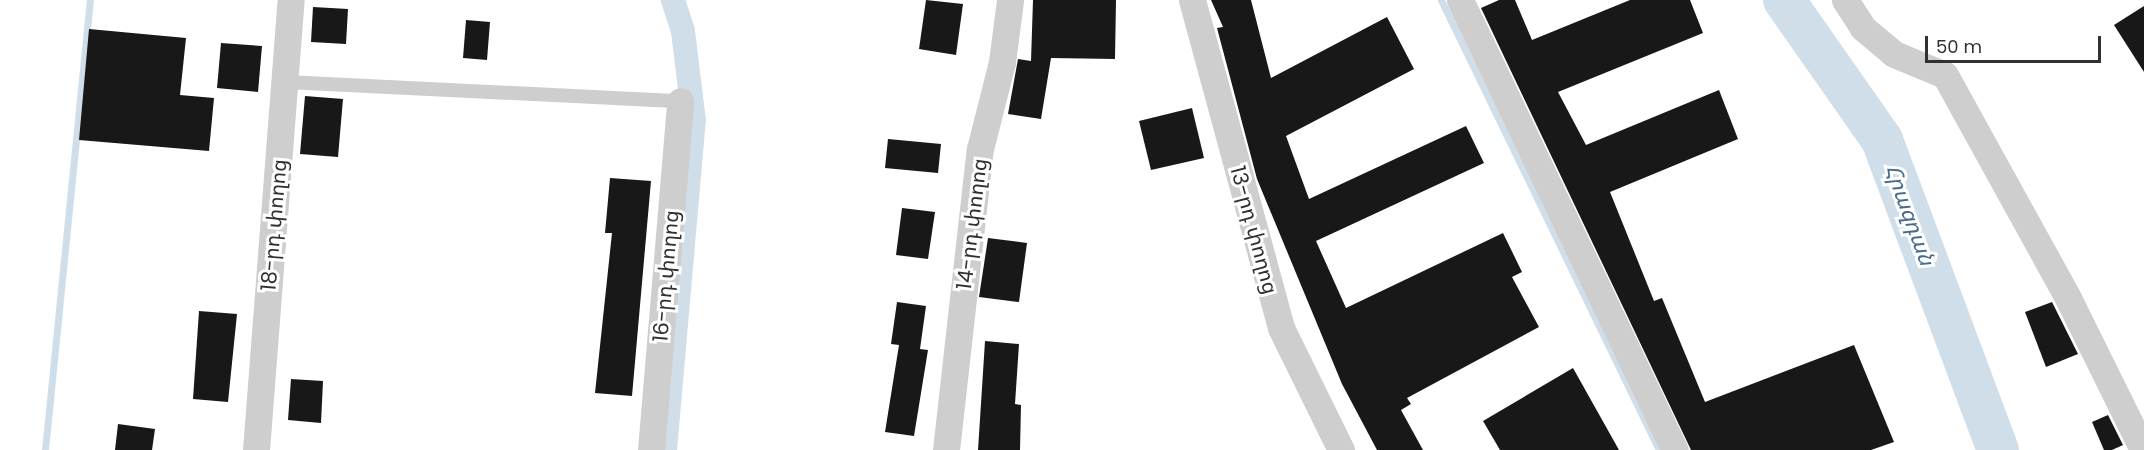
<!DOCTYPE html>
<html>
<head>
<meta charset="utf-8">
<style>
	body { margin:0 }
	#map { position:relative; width:2144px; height:450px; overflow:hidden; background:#fff; font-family:Poppins,"Noto Sans Armenian",sans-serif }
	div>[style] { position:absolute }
	.stream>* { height:7px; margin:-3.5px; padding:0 3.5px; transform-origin:3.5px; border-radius:3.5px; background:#d0dee9 }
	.canal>* { height:24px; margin:-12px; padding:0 12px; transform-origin:12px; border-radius:12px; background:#d0dee9 }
	.river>* { height:42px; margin:-21px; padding:0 21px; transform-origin:21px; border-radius:21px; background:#d0dee9 }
	.building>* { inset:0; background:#181818 }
	.lane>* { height:14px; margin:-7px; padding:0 7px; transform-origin:7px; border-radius:7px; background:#cecece }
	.street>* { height:27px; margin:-13.5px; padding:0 13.5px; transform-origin:13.5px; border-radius:13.5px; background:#cecece }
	span { translate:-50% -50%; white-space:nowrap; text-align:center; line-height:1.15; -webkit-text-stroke:6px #fff; paint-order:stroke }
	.street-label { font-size:21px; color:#313131 }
	.water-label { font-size:22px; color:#476c8b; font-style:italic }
	.scale { position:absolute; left:1925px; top:36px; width:176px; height:27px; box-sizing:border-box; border:3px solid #313131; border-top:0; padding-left:8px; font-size:18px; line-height:21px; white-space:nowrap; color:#313131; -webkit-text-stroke:4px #fff; paint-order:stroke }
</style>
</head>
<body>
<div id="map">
	<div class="stream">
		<div style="left:1441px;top:0;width:500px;rotate:64.15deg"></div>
		<div style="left:45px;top:450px;width:452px;rotate:-84.3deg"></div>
	</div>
	<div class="canal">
		<div style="left:665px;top:450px;width:330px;rotate:-85deg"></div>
		<div style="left:694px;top:121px;width:91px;rotate:-97deg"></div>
		<div style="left:683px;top:31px;width:33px;rotate:-108deg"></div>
	</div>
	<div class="river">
		<div style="left:1784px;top:0;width:171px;rotate:55deg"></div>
		<div style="left:1882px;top:140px;width:331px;rotate:69.5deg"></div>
	</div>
	<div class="building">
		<div style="clip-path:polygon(926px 0,963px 4px,956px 55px,919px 49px)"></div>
		<div style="clip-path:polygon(1033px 0,1116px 0,1115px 59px,1051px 58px,1041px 119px,1008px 114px,1018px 59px,1031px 61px)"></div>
		<div style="clip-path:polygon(1211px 0,1251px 0,1271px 78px,1387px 17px,1414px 69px,1286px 136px,1309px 199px,1466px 126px,1484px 163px,1316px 241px,1346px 308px,1503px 233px,1522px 272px,1512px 277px,1539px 327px,1407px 398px,1411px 404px,1401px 410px,1423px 450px,1377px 450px,1342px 384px,1257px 179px,1217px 28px,1223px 27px)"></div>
		<div style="clip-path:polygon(1499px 0,1515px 0,1532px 40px,1630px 0,1690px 0,1703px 33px,1558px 92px,1586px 145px,1719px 90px,1738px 139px,1610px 192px,1654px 301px,1662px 298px,1705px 402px,1854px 345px,1894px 442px,1871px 450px,1691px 450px,1481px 8px)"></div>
		<div style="clip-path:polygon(2144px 6px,2144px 72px,2114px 25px)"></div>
		<div style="clip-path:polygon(313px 7px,348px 9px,346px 44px,311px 42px)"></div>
		<div style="clip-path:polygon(466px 20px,490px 22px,487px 60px,463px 58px)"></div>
		<div style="clip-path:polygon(89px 29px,186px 38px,180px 95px,214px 98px,209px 151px,79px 140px)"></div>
		<div style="clip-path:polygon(221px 43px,262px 46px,258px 92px,217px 88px)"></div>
		<div style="clip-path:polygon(305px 96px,343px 99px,338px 157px,300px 154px)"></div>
		<div style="clip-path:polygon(1192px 108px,1204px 158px,1151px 170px,1139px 121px)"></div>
		<div style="clip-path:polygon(888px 139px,941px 144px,938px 173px,885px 168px)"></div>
		<div style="clip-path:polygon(610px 178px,651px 181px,632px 396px,595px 393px,612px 233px,605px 233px)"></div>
		<div style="clip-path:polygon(902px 208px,935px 212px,928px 259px,896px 255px)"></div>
		<div style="clip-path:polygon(988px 238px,1027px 243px,1019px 302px,979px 297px)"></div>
		<div style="clip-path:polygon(897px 302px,926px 306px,920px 349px,928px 350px,914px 436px,885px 432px,899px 345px,891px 344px)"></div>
		<div style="clip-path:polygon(2052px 302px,2078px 354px,2046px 367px,2025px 312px)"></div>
		<div style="clip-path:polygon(199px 311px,237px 314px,228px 402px,193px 399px)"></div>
		<div style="clip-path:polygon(985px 341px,1019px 344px,1015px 404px,1021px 405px,1020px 450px,978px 450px)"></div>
		<div style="clip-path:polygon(1573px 368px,1619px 450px,1500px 450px,1483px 421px)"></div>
		<div style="clip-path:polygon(291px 379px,323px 381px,321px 423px,288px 420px)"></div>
		<div style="clip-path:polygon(2108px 415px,2123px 445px,2112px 450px,2104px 450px,2092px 422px)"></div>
		<div style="clip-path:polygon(118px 424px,155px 429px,152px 450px,115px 450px)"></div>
	</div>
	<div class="lane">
		<div style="left:286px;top:82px;width:394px;rotate:2.8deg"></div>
	</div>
	<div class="street">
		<div style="left:1192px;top:0;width:340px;rotate:74.8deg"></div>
		<div style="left:1281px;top:328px;width:136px;rotate:63.8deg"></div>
		<div style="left:1460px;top:0;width:499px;rotate:64.5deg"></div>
		<div style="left:1845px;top:0;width:33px;rotate:57deg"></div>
		<div style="left:1863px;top:28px;width:40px;rotate:40deg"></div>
		<div style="left:1894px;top:54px;width:55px;rotate:22.4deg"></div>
		<div style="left:1945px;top:75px;width:255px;rotate:61.1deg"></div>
		<div style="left:2068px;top:298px;width:169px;rotate:63.7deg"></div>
		<div style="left:256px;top:450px;width:451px;rotate:-85.6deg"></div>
		<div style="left:651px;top:450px;width:350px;rotate:-85.2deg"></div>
		<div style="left:946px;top:450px;width:303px;rotate:-83.6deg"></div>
		<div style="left:980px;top:149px;width:90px;rotate:-75.8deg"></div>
		<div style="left:1002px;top:62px;width:63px;rotate:-82.6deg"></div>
	</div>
	<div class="street-label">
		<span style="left:972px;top:224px;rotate:-83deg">14-րդ փողոց</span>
		<span style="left:274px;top:225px;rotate:-85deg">18-րդ փողոց</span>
		<span style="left:1254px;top:230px;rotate:75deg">13-րդ փողոց</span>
		<span style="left:666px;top:276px;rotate:-85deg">16-րդ փողոց</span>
	</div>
	<div class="water-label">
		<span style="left:1910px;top:215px;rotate:70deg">Հրազդան</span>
	</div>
	<div class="scale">50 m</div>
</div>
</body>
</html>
